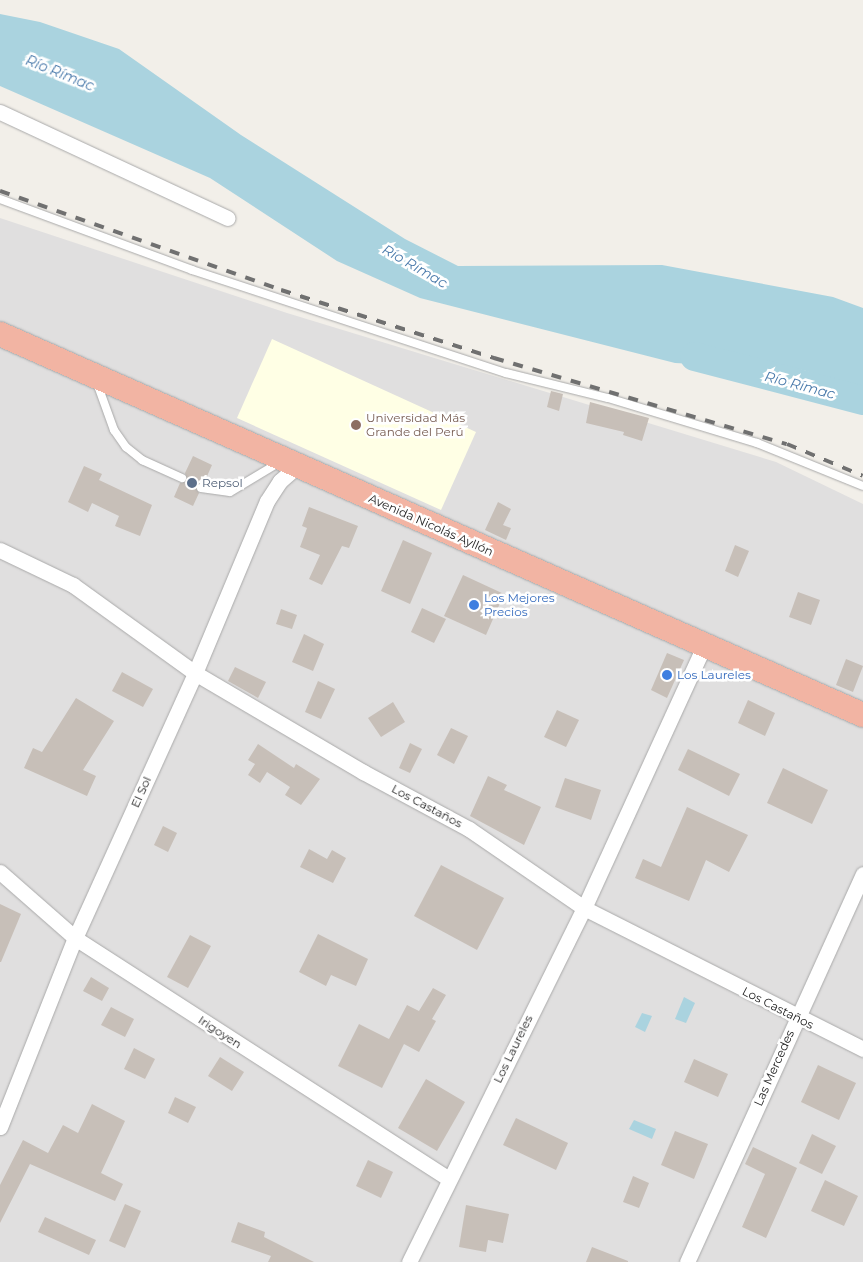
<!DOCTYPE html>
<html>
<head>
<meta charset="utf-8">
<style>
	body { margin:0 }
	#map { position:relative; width:863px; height:1262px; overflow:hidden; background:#f2efe9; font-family:Montserrat,sans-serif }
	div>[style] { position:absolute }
	.residential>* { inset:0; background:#e0dfdf }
	.education>* { inset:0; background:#ffffe5 }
	.water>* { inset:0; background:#aad3df }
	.river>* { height:29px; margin:-14.5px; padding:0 14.5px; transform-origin:14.5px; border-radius:14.5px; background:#aad3df }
	.building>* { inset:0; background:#c7bfb8 }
	.roads { filter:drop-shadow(0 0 1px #a9a9a9) drop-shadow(0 0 1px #a9a9a9) }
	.service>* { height:8px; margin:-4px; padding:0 4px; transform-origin:4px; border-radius:4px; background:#fff }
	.minor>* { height:15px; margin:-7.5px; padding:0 7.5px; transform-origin:7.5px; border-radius:7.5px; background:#fff }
	.trunk>* { height:24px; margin:-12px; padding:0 12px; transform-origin:12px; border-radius:12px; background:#f2b4a3 }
	.rail>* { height:4px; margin-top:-2px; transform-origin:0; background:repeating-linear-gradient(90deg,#707070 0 10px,transparent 0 20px) }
	.dots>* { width:14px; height:14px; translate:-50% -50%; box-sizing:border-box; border:2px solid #fff; border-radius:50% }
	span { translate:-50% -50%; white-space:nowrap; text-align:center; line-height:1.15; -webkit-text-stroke:5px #fff; paint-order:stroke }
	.education-label { font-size:12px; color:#785e54 }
	.left { translate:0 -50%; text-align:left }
	.service-label { font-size:12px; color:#4e5e75 }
	.street-label { font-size:12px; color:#222 }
	.shop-label { font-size:12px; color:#366cbe }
	.water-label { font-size:14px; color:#4a7aab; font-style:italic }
</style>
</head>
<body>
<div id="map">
	<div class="residential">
		<div style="clip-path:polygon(0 218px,287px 313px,776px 462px,863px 504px,863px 1262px,0 1262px)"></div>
	</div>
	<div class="education">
		<div style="clip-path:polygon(272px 339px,476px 432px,441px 510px,237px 418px)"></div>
	</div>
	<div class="water">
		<div style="clip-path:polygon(0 14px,40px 22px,119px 49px,241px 135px,405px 239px,458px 266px,662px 265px,833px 297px,863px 308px,863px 393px,849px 385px,803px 370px,675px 363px,420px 298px,337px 261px,210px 178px,0 86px)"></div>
		<div style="clip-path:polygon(684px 997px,695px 1003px,686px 1023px,675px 1019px)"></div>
		<div style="clip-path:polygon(642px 1013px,652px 1016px,645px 1032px,635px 1027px)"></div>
		<div style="clip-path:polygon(634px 1120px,656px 1129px,652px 1139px,629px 1129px)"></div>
	</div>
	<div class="river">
		<div style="left:694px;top:356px;width:175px;rotate:14.6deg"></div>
	</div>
	<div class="building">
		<div style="clip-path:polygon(551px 391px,563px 394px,559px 411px,547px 407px)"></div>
		<div style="clip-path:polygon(590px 402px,649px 418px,642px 441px,623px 435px,624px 432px,586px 423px)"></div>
		<div style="clip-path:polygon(193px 456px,212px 465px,204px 483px,196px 485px,199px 493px,193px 506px,174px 497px,180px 483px,187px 481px,185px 473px)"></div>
		<div style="clip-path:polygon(84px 466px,102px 474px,99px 480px,152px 505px,140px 536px,115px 526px,119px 516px,92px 503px,88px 512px,68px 502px)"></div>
		<div style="clip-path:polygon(498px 502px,511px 509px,503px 525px,511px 528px,506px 540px,485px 530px)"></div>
		<div style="clip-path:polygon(309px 507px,358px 526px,349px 548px,342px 546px,322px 585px,309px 579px,320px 555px,300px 547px,307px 528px,302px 526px)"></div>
		<div style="clip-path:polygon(403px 540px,432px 553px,410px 604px,381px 591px)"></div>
		<div style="clip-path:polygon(735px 545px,749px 551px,738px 577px,725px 571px)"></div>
		<div style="clip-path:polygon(463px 575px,504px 594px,486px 635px,444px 616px)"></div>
		<div style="clip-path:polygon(798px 592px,820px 600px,811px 625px,789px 617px)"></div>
		<div style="clip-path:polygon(422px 608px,446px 619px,434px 643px,411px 632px)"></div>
		<div style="clip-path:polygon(281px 609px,297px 615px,292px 629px,276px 624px)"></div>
		<div style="clip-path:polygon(304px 634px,324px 644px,313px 671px,292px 662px)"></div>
		<div style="clip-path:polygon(667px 653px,684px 660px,667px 698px,651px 690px)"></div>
		<div style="clip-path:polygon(846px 659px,863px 666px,853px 692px,836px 685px)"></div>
		<div style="clip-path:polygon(235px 667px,266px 682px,258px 698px,228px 681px)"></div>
		<div style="clip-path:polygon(122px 672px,153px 689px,143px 707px,112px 691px)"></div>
		<div style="clip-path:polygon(318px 681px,335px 689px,321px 719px,305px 712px)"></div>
		<div style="clip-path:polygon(76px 698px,114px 721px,83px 770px,96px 776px,87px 796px,24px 768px,33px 748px,42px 752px)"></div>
		<div style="clip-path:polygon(748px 700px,775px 713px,765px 736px,738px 723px)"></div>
		<div style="clip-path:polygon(393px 702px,405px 722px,381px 737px,368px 718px)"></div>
		<div style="clip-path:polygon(557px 710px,579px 720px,566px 747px,544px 737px)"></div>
		<div style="clip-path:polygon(451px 728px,468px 736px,454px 764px,437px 755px)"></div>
		<div style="clip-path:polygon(410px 743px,422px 749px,410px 773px,399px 768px)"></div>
		<div style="clip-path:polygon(258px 744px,294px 768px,296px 764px,320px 779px,301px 805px,285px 795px,290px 787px,267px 772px,260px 783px,248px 775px,255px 764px,248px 760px)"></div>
		<div style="clip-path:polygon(688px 749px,740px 774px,729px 796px,678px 770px)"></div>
		<div style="clip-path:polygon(783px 768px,828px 790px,812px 824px,767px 803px)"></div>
		<div style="clip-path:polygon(488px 776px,507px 785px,504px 790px,541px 807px,524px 845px,470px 816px)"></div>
		<div style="clip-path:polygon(565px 778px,601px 790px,591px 820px,555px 807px)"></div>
		<div style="clip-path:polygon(687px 807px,748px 835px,729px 872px,706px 860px,689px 901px,635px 878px,643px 859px,661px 867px)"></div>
		<div style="clip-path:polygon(163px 826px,177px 833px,168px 852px,154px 845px)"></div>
		<div style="clip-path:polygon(309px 849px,327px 859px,332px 850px,346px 858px,333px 883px,300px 867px)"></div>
		<div style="clip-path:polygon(441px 865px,504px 898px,477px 950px,414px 916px)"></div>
		<div style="clip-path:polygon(0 904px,21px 914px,1px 962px,0 962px)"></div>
		<div style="clip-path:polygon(318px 934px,368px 959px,356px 986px,331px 975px,326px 986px,299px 972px)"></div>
		<div style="clip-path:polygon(190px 935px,211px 946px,188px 988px,167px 977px)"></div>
		<div style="clip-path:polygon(91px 977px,109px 988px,102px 1001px,83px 991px)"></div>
		<div style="clip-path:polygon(433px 988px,446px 995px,432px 1019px,436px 1021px,419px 1052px,404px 1044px,382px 1088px,338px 1066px,359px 1024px,389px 1039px,407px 1005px,419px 1011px)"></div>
		<div style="clip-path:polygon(111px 1007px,134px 1019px,125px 1037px,101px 1025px)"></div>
		<div style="clip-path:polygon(134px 1048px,155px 1059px,145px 1079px,124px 1069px)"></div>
		<div style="clip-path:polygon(220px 1057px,244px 1072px,232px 1091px,208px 1076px)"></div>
		<div style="clip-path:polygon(694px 1059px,728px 1074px,718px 1097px,684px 1082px)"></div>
		<div style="clip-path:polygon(818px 1065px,856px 1083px,839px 1120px,801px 1102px)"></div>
		<div style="clip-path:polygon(426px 1079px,465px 1102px,437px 1151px,398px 1128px)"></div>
		<div style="clip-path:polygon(175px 1097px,196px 1107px,188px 1123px,168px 1113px)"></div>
		<div style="clip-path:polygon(92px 1104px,125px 1121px,101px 1173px,123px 1184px,115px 1201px,30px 1164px,0 1223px,0 1185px,23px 1140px,48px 1153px,63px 1125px,78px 1133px)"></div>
		<div style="clip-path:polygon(516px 1118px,568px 1143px,556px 1170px,503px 1145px)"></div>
		<div style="clip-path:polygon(675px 1131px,708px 1144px,694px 1179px,661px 1165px)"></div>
		<div style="clip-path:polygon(812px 1134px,836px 1146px,822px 1174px,799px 1163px)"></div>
		<div style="clip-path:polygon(753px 1147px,797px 1168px,766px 1238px,742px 1227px,765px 1174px,745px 1164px)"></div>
		<div style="clip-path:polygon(368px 1160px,393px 1172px,381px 1198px,356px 1186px)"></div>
		<div style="clip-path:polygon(633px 1176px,649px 1183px,639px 1208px,623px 1202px)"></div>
		<div style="clip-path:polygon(825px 1180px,858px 1196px,844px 1226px,811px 1211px)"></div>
		<div style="clip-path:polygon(125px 1204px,141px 1211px,125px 1248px,109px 1241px)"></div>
		<div style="clip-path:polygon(466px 1205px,509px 1214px,503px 1243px,488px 1240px,486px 1252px,459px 1247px)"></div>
		<div style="clip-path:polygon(45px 1217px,96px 1240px,89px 1255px,38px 1232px)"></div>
		<div style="clip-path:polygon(238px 1222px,265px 1232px,264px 1237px,314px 1262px,268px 1262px,271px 1256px,231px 1242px)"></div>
		<div style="clip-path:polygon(592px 1247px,628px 1261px,628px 1262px,586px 1262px)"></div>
	</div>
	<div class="roads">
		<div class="service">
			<div style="left:0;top:199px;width:205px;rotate:20.3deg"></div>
			<div style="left:192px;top:270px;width:330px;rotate:18.2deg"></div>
			<div style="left:506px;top:373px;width:105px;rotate:13.8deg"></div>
			<div style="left:608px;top:398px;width:156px;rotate:16.8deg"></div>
			<div style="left:757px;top:443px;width:114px;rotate:22.1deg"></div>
			<div style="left:97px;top:383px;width:50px;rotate:70.1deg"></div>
			<div style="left:114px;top:430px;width:21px;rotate:55deg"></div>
			<div style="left:126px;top:447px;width:21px;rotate:39deg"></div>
			<div style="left:142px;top:460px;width:44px;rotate:24.2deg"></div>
			<div style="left:201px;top:488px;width:29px;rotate:8deg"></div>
			<div style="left:230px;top:492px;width:58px;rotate:-31deg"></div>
		</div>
		<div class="minor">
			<div style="left:0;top:112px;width:251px;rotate:25deg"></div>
			<div style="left:0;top:550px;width:81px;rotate:25.6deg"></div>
			<div style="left:73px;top:585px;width:150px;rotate:35.8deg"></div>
			<div style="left:195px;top:673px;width:195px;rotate:30.5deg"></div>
			<div style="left:363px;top:772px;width:120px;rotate:28.3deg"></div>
			<div style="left:469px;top:829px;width:140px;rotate:34.5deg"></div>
			<div style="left:584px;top:908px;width:313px;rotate:26.8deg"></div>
			<div style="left:0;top:872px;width:100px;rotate:41.3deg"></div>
			<div style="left:75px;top:938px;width:445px;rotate:32.8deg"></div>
			<div style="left:0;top:1127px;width:203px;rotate:-68.4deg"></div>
			<div style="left:75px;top:938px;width:291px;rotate:-65.6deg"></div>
			<div style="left:195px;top:673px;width:186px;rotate:-67.3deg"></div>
			<div style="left:267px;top:501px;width:24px;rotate:-57deg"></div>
			<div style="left:280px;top:481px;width:23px;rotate:-41deg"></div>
			<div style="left:409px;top:1262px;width:395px;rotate:-63.7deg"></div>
			<div style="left:584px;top:908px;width:288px;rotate:-65.4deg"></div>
			<div style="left:687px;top:1262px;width:426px;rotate:-65.6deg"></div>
		</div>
		<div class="trunk">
			<div style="left:0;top:334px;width:943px;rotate:23.82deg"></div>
		</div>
	</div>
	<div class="rail">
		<div style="left:0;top:191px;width:298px;rotate:19.4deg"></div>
		<div style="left:281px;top:290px;width:224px;rotate:17.7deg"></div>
		<div style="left:494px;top:358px;width:305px;rotate:16.4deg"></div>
		<div style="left:787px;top:444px;width:82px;rotate:22.8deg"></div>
	</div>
	<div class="dots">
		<div style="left:356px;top:425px;background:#8d6e63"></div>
		<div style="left:192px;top:483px;background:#5c6f8a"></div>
		<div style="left:474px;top:605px;background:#3f7fe0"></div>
		<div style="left:667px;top:675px;background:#3f7fe0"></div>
	</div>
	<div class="education-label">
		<span class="left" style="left:366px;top:425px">Universidad Más<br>Grande del Perú</span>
	</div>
	<div class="service-label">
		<span class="left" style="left:202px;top:483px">Repsol</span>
	</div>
	<div class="street-label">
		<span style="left:431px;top:525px;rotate:24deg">Avenida Nicolás Ayllón</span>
		<span style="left:141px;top:792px;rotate:-66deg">El Sol</span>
		<span style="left:427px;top:806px;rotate:28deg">Los Castaños</span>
		<span style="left:778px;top:1008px;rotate:27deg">Los Castaños</span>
		<span style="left:220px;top:1032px;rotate:33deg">Irigoyen</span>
		<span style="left:513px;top:1049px;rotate:-64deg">Los Laureles</span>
		<span style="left:774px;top:1068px;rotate:-66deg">Las Mercedes</span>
	</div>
	<div class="shop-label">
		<span class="left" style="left:484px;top:605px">Los Mejores<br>Precios</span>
		<span class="left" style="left:677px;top:675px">Los Laureles</span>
	</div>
	<div class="water-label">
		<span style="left:60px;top:73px;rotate:22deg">Río Rímac</span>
		<span style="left:415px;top:266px;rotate:30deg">Río Rímac</span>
		<span style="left:800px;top:385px;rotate:15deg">Río Rímac</span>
	</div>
</div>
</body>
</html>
